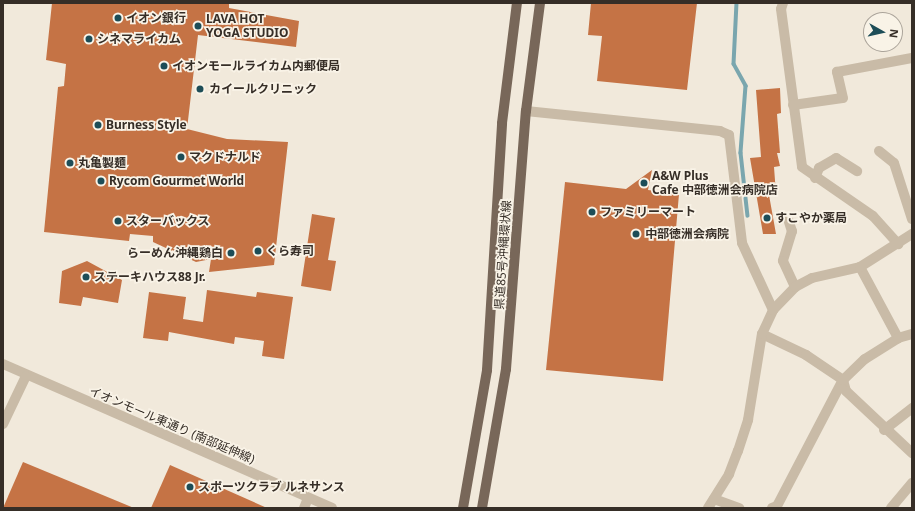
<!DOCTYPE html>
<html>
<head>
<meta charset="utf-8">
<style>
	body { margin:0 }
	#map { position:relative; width:915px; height:511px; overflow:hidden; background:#f1e9db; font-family:"Noto Sans","Noto Sans JP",sans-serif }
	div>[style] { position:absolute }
	.stream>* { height:3.5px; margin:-1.75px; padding:0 1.75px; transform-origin:1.75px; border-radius:1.75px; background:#7aa6ae }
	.building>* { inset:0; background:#c57345 }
	.minor>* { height:10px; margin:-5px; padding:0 5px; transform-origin:5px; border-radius:5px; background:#c9bba7 }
	.major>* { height:10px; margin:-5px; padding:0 5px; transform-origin:5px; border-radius:5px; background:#786759 }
	.dots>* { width:11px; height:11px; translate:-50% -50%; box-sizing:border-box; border:2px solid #f9f3e7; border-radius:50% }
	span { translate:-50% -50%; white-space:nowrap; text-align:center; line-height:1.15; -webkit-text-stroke:3.5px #f9f3e7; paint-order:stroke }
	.poi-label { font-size:12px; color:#362e27; font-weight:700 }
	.left { translate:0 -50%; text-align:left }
	.right { translate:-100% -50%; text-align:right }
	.street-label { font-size:12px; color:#362e27 }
	.frame { position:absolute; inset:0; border:4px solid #362e27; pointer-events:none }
	.north { position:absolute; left:863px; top:12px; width:40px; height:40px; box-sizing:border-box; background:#f9f3e7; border:1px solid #aba49a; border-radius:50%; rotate:98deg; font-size:11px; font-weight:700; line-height:16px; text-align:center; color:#362e27 }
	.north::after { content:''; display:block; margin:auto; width:14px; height:18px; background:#1d4d57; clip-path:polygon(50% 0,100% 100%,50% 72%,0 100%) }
</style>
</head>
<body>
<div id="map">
	<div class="stream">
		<div style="left:737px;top:3px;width:61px;rotate:92.8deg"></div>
		<div style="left:734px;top:64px;width:25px;rotate:61deg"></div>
		<div style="left:746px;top:86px;width:67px;rotate:94.3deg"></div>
		<div style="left:741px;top:153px;width:63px;rotate:83.7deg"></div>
	</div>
	<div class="building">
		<div style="clip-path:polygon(52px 3px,229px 3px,229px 8px,299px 21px,296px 47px,198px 35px,187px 129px,227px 139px,288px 142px,274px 265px,209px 272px,211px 259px,196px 262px,153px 242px,153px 236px,130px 234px,129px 241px,44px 232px,58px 87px,64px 86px,66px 64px,46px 60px)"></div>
		<div style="clip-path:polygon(591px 3px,697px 3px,687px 90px,597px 81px,602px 36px,588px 35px)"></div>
		<div style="clip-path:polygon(780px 88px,781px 113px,777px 114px,780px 153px,777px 153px,780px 166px,774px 167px,776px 194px,769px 195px,776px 234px,763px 234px,750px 158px,761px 157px,756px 90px)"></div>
		<div style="clip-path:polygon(652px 170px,648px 190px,679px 194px,663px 381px,546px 370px,565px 182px,626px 189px)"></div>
		<div style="clip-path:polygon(312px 214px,335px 218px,328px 260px,336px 261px,331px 291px,301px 286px)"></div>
		<div style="clip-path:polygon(87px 261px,122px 280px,118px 303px,83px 297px,81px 306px,59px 303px,62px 271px)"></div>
		<div style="clip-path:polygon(207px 290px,256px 297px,257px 292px,293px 297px,284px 359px,262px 356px,264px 341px,235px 337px,234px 344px,169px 332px,168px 341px,143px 338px,149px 292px,186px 297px,183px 319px,203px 322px)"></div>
		<div style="clip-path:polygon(23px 462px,134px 508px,3px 508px)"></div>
		<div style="clip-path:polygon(170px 465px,267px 508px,151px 508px)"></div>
	</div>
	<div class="minor">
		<div style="left:783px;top:3px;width:6px;rotate:108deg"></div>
		<div style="left:781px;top:9px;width:159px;rotate:82.4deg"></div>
		<div style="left:802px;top:167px;width:86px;rotate:34.6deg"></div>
		<div style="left:873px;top:216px;width:38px;rotate:48deg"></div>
		<div style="left:793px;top:105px;width:50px;rotate:-8deg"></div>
		<div style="left:843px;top:98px;width:27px;rotate:-103deg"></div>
		<div style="left:837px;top:72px;width:76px;rotate:-10.6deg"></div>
		<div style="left:526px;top:111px;width:195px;rotate:5.9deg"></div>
		<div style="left:720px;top:131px;width:10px;rotate:24deg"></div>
		<div style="left:729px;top:135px;width:109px;rotate:83.1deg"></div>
		<div style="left:742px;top:243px;width:74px;rotate:65.2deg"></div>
		<div style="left:879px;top:151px;width:19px;rotate:39deg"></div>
		<div style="left:894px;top:163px;width:59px;rotate:72.2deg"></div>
		<div style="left:815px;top:178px;width:11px;rotate:-68deg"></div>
		<div style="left:819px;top:168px;width:20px;rotate:-30deg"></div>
		<div style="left:836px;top:158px;width:25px;rotate:32deg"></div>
		<div style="left:788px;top:219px;width:13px;rotate:72deg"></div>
		<div style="left:792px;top:231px;width:31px;rotate:107deg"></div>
		<div style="left:783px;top:261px;width:29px;rotate:65deg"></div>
		<div style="left:860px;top:267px;width:81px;rotate:61.8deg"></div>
		<div style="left:762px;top:334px;width:49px;rotate:25.5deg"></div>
		<div style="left:806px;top:355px;width:45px;rotate:34deg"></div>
		<div style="left:843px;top:380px;width:11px;rotate:75deg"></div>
		<div style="left:846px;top:391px;width:91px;rotate:43.2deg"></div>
		<div style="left:3px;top:364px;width:359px;rotate:23.6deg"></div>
		<div style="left:3px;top:424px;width:53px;rotate:-64.4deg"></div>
		<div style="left:884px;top:430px;width:36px;rotate:-38deg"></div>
		<div style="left:714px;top:499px;width:27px;rotate:20deg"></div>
		<div style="left:304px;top:508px;width:11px;rotate:-68deg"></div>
		<div style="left:708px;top:508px;width:40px;rotate:-58deg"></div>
		<div style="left:729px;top:474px;width:25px;rotate:-69deg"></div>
		<div style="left:738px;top:451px;width:33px;rotate:-72deg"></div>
		<div style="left:748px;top:420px;width:87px;rotate:-80.8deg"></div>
		<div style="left:762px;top:334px;width:26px;rotate:-65deg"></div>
		<div style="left:773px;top:310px;width:32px;rotate:-46deg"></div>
		<div style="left:795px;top:287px;width:19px;rotate:-28deg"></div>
		<div style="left:812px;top:278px;width:49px;rotate:-12.9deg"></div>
		<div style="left:860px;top:267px;width:62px;rotate:-32.4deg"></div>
		<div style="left:772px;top:508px;width:5px;rotate:-22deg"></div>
		<div style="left:777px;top:506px;width:142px;rotate:-62.4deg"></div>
		<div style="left:843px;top:380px;width:30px;rotate:-44deg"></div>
		<div style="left:865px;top:359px;width:39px;rotate:-32deg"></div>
		<div style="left:898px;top:338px;width:15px;rotate:-16deg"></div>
		<div style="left:891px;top:508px;width:33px;rotate:-50deg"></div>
	</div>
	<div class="major">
		<div style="left:463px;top:508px;width:140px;rotate:-80.1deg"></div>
		<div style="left:487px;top:370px;width:247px;rotate:-86.5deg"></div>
		<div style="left:502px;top:123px;width:121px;rotate:-82.9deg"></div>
		<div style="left:482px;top:508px;width:141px;rotate:-80.2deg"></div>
		<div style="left:506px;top:369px;width:259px;rotate:-85.6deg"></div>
		<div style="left:526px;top:111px;width:109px;rotate:-82.6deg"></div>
	</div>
	<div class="dots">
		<div style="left:118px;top:18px;background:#1d4d57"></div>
		<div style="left:198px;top:26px;background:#1d4d57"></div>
		<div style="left:89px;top:39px;background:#1d4d57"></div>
		<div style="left:164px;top:66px;background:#1d4d57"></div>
		<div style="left:200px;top:89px;background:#1d4d57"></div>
		<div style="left:98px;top:125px;background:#1d4d57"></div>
		<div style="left:181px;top:157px;background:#1d4d57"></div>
		<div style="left:70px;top:163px;background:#1d4d57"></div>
		<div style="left:101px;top:181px;background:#1d4d57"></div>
		<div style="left:644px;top:183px;background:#1d4d57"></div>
		<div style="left:592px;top:212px;background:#1d4d57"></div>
		<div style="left:767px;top:218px;background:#1d4d57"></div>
		<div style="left:118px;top:221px;background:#1d4d57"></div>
		<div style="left:636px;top:234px;background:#1d4d57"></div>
		<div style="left:258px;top:251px;background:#1d4d57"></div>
		<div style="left:231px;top:253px;background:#1d4d57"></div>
		<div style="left:86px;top:277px;background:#1d4d57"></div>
		<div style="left:190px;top:487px;background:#1d4d57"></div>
	</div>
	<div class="poi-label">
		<span class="left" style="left:126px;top:18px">イオン銀行</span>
		<span class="left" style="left:206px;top:26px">LAVA HOT<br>YOGA STUDIO</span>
		<span class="left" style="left:97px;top:39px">シネマライカム</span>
		<span class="left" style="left:172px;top:66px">イオンモールライカム内郵便局</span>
		<span class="left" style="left:209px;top:89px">カイールクリニック</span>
		<span class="left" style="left:106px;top:125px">Burness Style</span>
		<span class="left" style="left:189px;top:157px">マクドナルド</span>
		<span class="left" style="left:78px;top:163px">丸亀製麺</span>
		<span class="left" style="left:652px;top:183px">A&amp;W Plus<br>Cafe 中部徳洲会病院店</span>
		<span class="left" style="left:109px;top:181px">Rycom Gourmet World</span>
		<span class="left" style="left:600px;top:212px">ファミリーマート</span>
		<span class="left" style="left:775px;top:218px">すこやか薬局</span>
		<span class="left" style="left:126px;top:221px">スターバックス</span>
		<span class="left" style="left:645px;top:234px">中部徳洲会病院</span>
		<span class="left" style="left:266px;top:251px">くら寿司</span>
		<span class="right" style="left:223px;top:253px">らーめん沖縄鶏白</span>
		<span class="left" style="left:94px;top:277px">ステーキハウス88 Jr.</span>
		<span class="left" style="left:198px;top:487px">スポーツクラブ ルネサンス</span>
	</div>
	<div class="street-label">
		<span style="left:503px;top:255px;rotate:-86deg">県道85号沖縄環状線</span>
		<span style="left:172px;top:425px;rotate:23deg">イオンモール東通り (南部延伸線)</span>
	</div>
	<div class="frame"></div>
	<div class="north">N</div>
</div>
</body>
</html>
